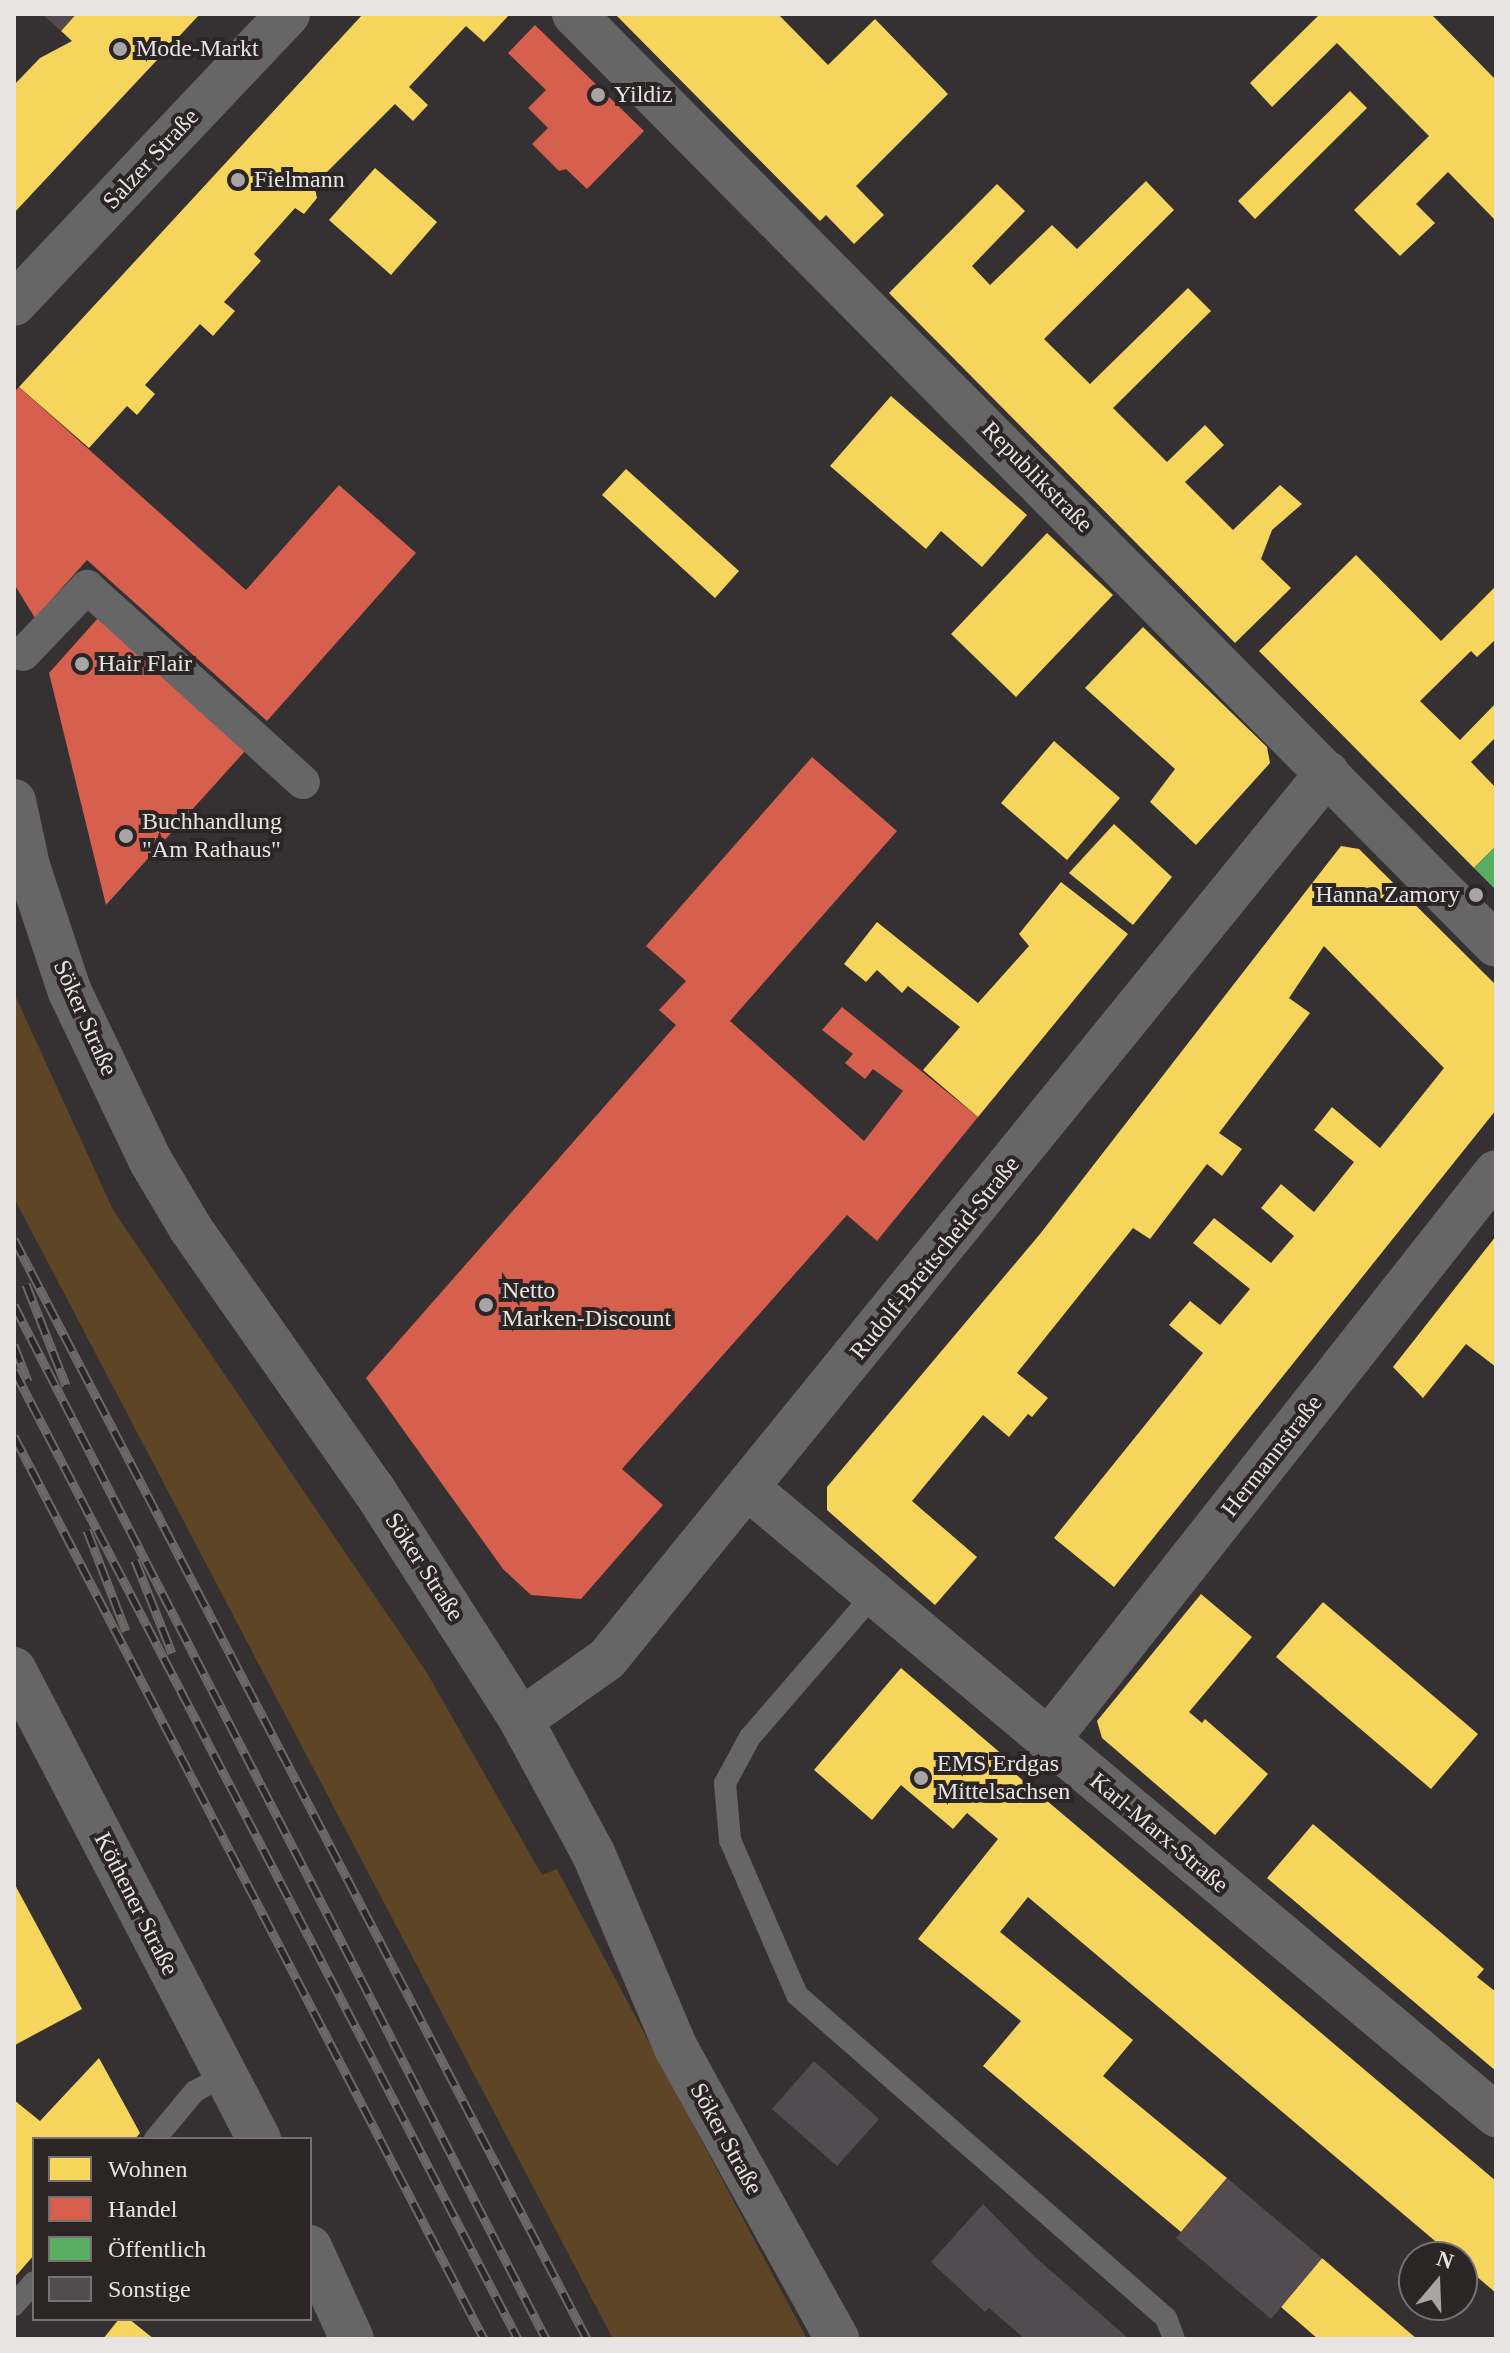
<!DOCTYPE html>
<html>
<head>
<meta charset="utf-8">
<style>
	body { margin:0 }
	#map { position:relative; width:1510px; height:2353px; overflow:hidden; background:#353031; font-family:"Times New Roman",serif }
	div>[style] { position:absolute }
	.green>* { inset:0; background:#5d4525 }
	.homes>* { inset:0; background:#f6d55c }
	.shops>* { inset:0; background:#d6604d }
	.public>* { inset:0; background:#5aae61 }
	.building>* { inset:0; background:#544b51 }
	.service>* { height:22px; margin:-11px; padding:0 11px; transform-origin:11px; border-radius:11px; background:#676666 }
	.pedestrian>* { height:34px; margin:-17px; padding:0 17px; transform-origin:17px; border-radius:17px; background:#676666 }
	.minor>* { height:44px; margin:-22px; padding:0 22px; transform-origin:22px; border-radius:22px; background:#676666 }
	.tertiary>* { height:44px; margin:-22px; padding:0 22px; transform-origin:22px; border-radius:22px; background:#676666 }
	.rail>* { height:9px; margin-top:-4.5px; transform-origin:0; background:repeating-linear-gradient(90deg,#2c2526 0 18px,#6c6969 0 36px); box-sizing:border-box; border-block:2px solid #6c6969 }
	.dots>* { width:22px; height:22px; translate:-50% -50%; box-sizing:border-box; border:4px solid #2c2526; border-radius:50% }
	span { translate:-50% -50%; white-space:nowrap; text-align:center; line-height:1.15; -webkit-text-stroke:8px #2c2526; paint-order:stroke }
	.poi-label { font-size:24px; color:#e9e4e4 }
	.left { translate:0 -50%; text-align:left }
	.right { translate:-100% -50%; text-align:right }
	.street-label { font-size:24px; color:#e9e4e4 }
	.frame { position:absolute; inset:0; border:16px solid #e9e4e4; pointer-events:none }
	.legend { position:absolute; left:32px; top:2137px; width:280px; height:184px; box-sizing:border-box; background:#2c2526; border:2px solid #787172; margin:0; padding:10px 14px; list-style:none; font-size:24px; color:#e9e4e4 }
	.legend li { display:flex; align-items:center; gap:16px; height:40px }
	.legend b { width:40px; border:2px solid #787172 }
	.north { position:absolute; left:1398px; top:2241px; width:80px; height:80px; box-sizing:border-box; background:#2c2526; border:2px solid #787172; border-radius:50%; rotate:19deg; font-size:22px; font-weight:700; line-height:32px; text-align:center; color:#e9e4e4 }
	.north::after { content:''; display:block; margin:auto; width:28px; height:36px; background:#aaa5a5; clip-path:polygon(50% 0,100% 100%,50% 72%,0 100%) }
</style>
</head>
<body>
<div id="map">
	<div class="green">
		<div style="clip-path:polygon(14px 993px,113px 1210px,427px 1673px,542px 1875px,557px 1869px,807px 2339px,613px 2339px,14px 1198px)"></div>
	</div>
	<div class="homes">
		<div style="clip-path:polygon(76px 14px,200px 14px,14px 213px,14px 85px,40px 58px,72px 41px,61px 31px)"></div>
		<div style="clip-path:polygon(363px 14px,510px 14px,484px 42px,466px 26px,409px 87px,428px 105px,413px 121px,395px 104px,314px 185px,317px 198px,304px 214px,295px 208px,254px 254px,261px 261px,224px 302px,235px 311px,213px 336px,200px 324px,145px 385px,155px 394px,137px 415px,127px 406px,89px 448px,19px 387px)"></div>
		<div style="clip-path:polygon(615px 14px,778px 14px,828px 65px,875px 19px,948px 94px,856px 186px,884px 215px,854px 244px,826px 215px,820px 221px)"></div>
		<div style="clip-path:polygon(1320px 14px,1431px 14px,1496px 80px,1496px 221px,1448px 172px,1416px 204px,1435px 223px,1400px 256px,1354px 210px,1429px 136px,1337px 43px,1272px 107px,1250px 83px)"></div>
		<div style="clip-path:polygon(1350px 91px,1367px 108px,1255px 219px,1238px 201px)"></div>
		<div style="clip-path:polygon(375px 168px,437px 222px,391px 275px,329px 220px)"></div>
		<div style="clip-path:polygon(1146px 181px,1174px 210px,1044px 339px,1090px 384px,1188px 288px,1211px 311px,1113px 408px,1167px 462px,1205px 425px,1224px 445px,1185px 482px,1233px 530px,1280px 485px,1302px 504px,1272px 530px,1261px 559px,1291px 588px,1235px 643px,889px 293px,997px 184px,1025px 211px,972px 266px,990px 285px,1052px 225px,1077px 249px)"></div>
		<div style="clip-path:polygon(891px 396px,1027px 515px,982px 567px,941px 531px,926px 549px,830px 466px)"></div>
		<div style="clip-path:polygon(626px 469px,739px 571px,715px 598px,602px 495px)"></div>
		<div style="clip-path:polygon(1047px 533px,1113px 595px,1016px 697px,951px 634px)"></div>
		<div style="clip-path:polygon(1356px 555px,1441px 641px,1496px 586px,1496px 639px,1477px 657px,1471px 651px,1420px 701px,1460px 740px,1496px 703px,1496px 737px,1471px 762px,1496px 788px,1496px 846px,1474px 868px,1259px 651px)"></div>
		<div style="clip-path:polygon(1143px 627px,1267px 747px,1270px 763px,1196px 845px,1150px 802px,1175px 769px,1085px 688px)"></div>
		<div style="clip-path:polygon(1054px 741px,1120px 798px,1067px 860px,1001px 803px)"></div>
		<div style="clip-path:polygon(1114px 824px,1172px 877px,1133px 925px,1069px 873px)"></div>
		<div style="clip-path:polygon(1341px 846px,1359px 849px,1496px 985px,1496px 1110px,1114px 1587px,1054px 1538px,1203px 1353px,1169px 1325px,1190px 1301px,1220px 1325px,1250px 1289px,1193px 1243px,1214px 1218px,1271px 1263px,1294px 1236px,1261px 1208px,1281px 1184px,1314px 1212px,1354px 1162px,1314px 1130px,1332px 1107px,1380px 1148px,1444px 1068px,1324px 946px,1289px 998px,1310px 1013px,1219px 1133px,1242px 1149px,1222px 1176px,1207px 1164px,1150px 1239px,1133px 1228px,1017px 1373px,1048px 1398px,1032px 1417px,1028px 1414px,1009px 1437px,983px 1415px,912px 1501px,977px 1557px,935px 1605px,827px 1510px,827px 1487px,1040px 1234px)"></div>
		<div style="clip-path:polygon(1061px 882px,1128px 934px,978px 1117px,923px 1070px,960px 1027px,908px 986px,902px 993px,877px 970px,866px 982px,844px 964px,877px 922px,978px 1003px,1029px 946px,1019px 934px)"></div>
		<div style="clip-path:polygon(1496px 1236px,1496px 1367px,1466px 1344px,1423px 1398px,1393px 1367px)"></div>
		<div style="clip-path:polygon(1201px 1594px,1252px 1637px,1189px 1712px,1202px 1723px,1205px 1719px,1268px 1774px,1215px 1835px,1102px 1738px,1097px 1721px)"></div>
		<div style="clip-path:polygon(1323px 1602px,1478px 1734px,1431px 1789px,1276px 1657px)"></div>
		<div style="clip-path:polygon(901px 1668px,1011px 1762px,1007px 1767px,1496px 2181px,1496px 2293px,1462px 2264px,1462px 2257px,1454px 2257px,1028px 1897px,1000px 1932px,1133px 2040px,1103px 2076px,1227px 2178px,1181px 2232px,983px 2066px,1021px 2021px,918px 1939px,998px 1839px,967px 1813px,953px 1829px,901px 1785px,872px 1820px,814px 1770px)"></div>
		<div style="clip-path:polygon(1313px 1824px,1484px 1969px,1477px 1977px,1496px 1992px,1496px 2071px,1267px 1878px)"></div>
		<div style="clip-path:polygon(14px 1883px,82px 2009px,15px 2045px,14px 2043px)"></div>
		<div style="clip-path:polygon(99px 2058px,140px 2133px,135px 2139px,34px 2139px,34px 2255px,14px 2278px,14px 2100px,40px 2121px)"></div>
		<div style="clip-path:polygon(1322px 2258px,1417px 2339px,1318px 2339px,1281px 2307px)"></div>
		<div style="clip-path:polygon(119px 2319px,129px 2319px,154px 2339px,103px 2339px)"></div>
	</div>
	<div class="shops">
		<div style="clip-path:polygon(535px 25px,644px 131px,587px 189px,566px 169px,559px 171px,532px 144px,548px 128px,528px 108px,546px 90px,508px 53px)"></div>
		<div style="clip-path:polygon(19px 387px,246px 590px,339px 485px,416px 553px,267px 721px,87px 560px,35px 618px,14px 584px,14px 392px)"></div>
		<div style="clip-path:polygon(99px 617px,246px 750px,106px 905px,49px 673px)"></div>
		<div style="clip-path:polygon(812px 757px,897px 831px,730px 1021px,864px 1141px,903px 1091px,873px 1069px,865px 1079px,845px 1063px,853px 1054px,822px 1030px,842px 1007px,978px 1117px,877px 1241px,847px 1215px,622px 1469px,663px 1505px,581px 1599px,531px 1595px,503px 1569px,366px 1378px,676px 1025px,659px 1010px,686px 981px,646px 946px)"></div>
	</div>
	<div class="public">
		<div style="clip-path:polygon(1496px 846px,1496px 890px,1474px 868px)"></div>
	</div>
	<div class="building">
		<div style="clip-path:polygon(42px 14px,76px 14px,61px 31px)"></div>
		<div style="clip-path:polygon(814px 2061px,879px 2119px,837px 2166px,772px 2109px)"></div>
		<div style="clip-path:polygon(1227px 2178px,1322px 2258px,1271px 2319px,1176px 2238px)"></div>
		<div style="clip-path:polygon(983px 2204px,1035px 2257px,1129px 2339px,1025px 2339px,989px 2308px,985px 2312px,931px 2262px)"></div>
	</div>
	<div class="service">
		<div style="left:874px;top:1594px;width:189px;rotate:130.9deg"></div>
		<div style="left:750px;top:1737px;width:52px;rotate:118.5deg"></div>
		<div style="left:725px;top:1783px;width:57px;rotate:85deg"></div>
		<div style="left:730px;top:1840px;width:169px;rotate:66.6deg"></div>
		<div style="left:797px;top:1995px;width:490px;rotate:41.2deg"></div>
		<div style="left:1166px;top:2318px;width:22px;rotate:69deg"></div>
		<div style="left:155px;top:2139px;width:62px;rotate:-50.2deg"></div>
		<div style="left:195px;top:2091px;width:34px;rotate:-27deg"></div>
		<div style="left:14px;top:2305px;width:30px;rotate:-49deg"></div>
	</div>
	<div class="pedestrian">
		<div style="left:23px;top:654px;width:93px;rotate:-46.3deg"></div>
		<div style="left:87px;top:587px;width:291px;rotate:42.1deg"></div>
	</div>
	<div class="minor">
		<div style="left:574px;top:14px;width:1310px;rotate:45.28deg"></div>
		<div style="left:749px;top:1489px;width:975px;rotate:39.96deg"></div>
		<div style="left:14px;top:1669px;width:530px;rotate:62.47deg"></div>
		<div style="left:521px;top:1720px;width:105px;rotate:-35.3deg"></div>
		<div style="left:607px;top:1659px;width:1142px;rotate:-50.9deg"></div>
		<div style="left:1048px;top:1740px;width:723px;rotate:-51.74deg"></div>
		<div style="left:310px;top:2247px;width:101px;rotate:65.5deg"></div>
	</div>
	<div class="tertiary">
		<div style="left:14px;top:304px;width:399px;rotate:-46.6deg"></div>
		<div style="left:14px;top:801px;width:66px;rotate:77.8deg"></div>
		<div style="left:28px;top:866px;width:133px;rotate:71.6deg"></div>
		<div style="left:70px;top:992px;width:186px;rotate:64.5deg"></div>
		<div style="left:150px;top:1160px;width:80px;rotate:59.3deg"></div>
		<div style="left:191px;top:1229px;width:319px;rotate:55deg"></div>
		<div style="left:374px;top:1490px;width:273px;rotate:57.4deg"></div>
		<div style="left:521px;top:1720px;width:153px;rotate:61.6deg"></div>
		<div style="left:594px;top:1855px;width:210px;rotate:67deg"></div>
		<div style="left:676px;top:2048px;width:333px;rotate:61deg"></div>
	</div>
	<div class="rail">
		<div style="left:14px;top:1239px;width:1240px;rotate:62.48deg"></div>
		<div style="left:26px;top:1284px;width:109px;rotate:68.4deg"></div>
		<div style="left:14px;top:1305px;width:1163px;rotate:62.77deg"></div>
		<div style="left:14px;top:1345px;width:39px;rotate:69deg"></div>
		<div style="left:14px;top:1370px;width:1092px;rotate:62.52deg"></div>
		<div style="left:14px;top:1436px;width:1018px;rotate:62.5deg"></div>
		<div style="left:87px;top:1530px;width:108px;rotate:68.9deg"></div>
		<div style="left:135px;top:1560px;width:100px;rotate:68.3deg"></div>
	</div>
	<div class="dots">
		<div style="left:120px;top:49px;background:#aaa5a5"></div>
		<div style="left:598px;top:95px;background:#aaa5a5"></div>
		<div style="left:238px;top:180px;background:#aaa5a5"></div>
		<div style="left:82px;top:664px;background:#aaa5a5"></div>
		<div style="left:126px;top:836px;background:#aaa5a5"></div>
		<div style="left:1476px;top:895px;background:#aaa5a5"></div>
		<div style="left:486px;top:1305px;background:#aaa5a5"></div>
		<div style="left:921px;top:1778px;background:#aaa5a5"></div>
	</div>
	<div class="poi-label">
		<span class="left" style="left:136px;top:49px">Mode-Markt</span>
		<span class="left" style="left:614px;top:95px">Yildiz</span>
		<span class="left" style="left:254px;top:180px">Fielmann</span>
		<span class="left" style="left:98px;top:664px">Hair Flair</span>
		<span class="left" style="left:142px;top:836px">Buchhandlung<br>"Am Rathaus"</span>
		<span class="right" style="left:1460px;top:895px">Hanna Zamory</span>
		<span class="left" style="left:502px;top:1305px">Netto<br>Marken-Discount</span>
		<span class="left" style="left:937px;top:1778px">EMS Erdgas<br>Mittelsachsen</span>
	</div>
	<div class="street-label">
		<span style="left:151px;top:159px;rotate:-47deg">Salzer Straße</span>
		<span style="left:1037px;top:477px;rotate:45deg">Republikstraße</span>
		<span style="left:85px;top:1018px;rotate:66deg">Söker Straße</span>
		<span style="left:935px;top:1258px;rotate:-51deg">Rudolf-Breitscheid-Straße</span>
		<span style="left:1272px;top:1456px;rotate:-52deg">Hermannstraße</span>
		<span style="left:424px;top:1567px;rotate:57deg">Söker Straße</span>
		<span style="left:1159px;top:1833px;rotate:40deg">Karl-Marx-Straße</span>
		<span style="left:136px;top:1904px;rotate:63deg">Köthener Straße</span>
		<span style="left:726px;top:2139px;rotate:61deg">Söker Straße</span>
	</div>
	<div class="frame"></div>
	<ul class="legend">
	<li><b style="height:22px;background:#f6d55c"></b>Wohnen</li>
	<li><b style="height:22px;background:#d6604d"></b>Handel</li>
	<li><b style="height:22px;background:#5aae61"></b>Öffentlich</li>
	<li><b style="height:22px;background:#544b51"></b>Sonstige</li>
	</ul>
	<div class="north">N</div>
</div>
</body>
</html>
